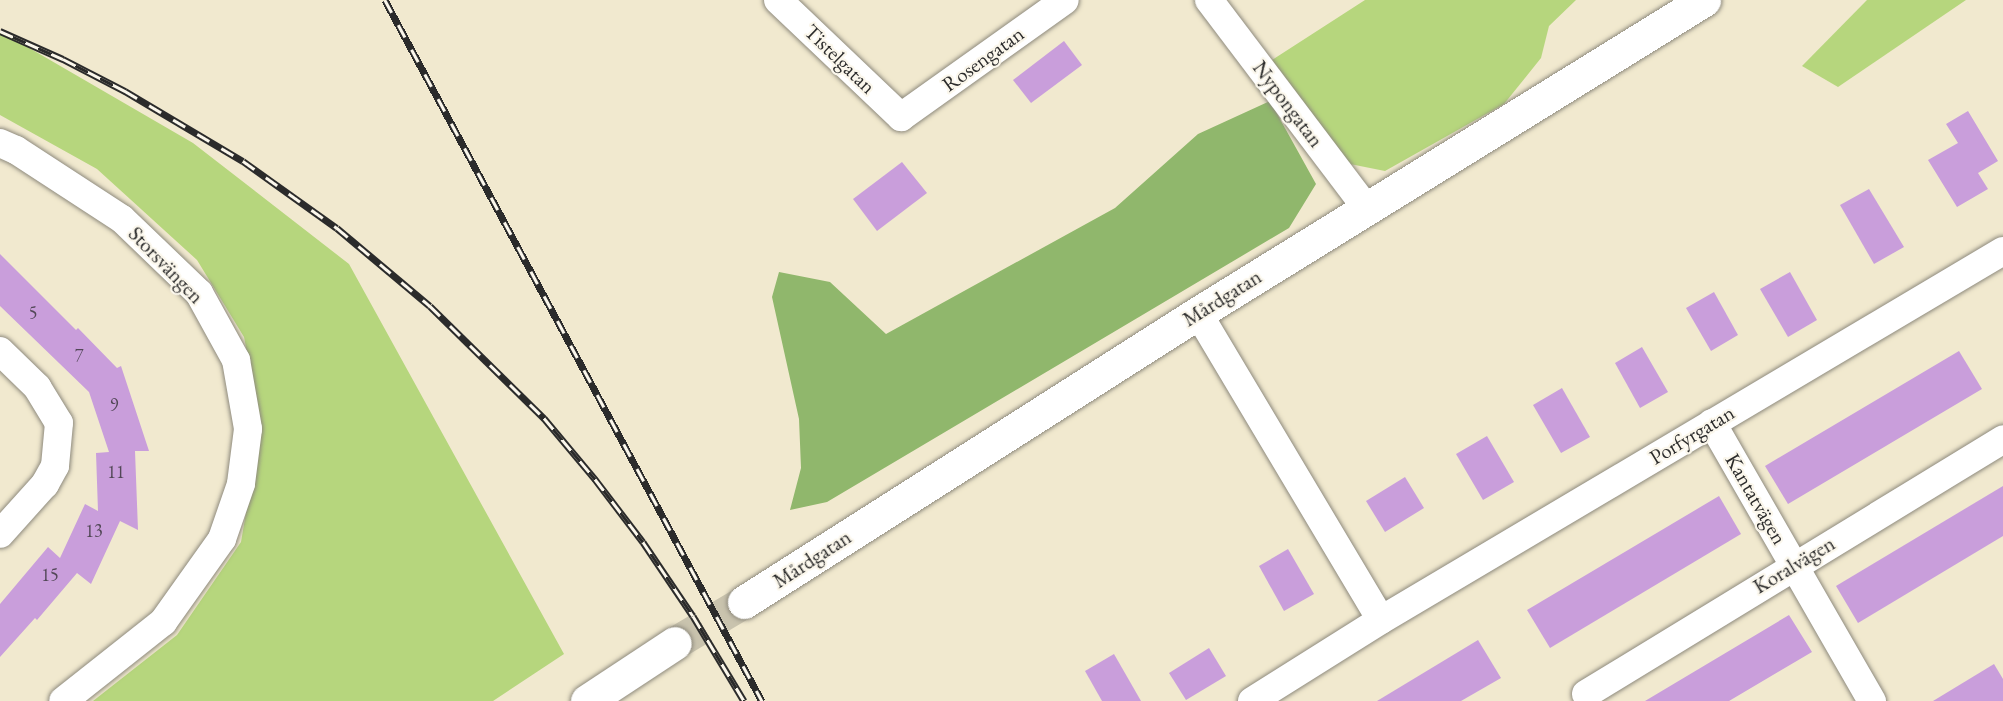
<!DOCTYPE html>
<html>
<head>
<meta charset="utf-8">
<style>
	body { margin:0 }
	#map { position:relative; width:2003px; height:701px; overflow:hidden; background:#f1e9cf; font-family:"EB Garamond",serif }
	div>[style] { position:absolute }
	.green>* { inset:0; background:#b6d67d }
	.forest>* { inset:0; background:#90b76c }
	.building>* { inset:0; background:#c99edb }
	.tertiary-tunnel>* { height:33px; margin-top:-16.5px; transform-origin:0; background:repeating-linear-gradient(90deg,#c9c3ae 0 33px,transparent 0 49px) }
	.roads { filter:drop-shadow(0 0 2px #8e8a7d) drop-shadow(0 0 2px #8e8a7d) }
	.minor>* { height:28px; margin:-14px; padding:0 14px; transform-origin:14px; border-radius:14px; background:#fff }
	.tertiary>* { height:33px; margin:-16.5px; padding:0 16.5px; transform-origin:16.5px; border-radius:16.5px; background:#fff }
	.rail>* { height:7px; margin-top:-3.5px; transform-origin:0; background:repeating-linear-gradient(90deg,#fbf7ec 0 14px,#2b2b2b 0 28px); box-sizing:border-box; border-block:2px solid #2b2b2b }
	span { translate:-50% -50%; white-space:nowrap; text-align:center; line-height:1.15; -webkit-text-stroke:4.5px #fbf7ec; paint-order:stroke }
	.number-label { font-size:18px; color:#524857 }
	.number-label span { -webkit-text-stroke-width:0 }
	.street-label { font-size:21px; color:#2b2b2b }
</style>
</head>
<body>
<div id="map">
	<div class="green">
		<div style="clip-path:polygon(1365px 0,1576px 0,1549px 26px,1541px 58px,1504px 104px,1385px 171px,1350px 164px,1272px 60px)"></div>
		<div style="clip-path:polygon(1867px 0,1966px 0,1838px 87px,1802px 66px)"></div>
		<div style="clip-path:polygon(0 31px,193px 143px,349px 264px,564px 654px,493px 701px,93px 701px,177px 635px,241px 542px,261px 425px,244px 337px,197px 260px,97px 169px,0 115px)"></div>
	</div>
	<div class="forest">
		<div style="clip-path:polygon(1270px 101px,1316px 184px,1289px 228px,827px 502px,790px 510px,801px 468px,799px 419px,772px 297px,779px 272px,830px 282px,886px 334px,1115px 208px,1198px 134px)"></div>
	</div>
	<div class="building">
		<div style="clip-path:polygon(1064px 41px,1082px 65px,1031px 103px,1013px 80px)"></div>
		<div style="clip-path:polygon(1968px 111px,1998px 161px,1978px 173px,1988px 189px,1957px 207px,1928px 160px,1958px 143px,1946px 124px)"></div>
		<div style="clip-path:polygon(902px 162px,927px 193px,877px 231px,853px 199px)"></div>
		<div style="clip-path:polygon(1869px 189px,1904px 247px,1874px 264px,1840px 205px)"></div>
		<div style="clip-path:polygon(0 254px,76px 330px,78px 328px,117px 368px,121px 366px,149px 451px,135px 451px,138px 530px,120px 521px,91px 584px,77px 573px,37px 620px,35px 618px,0 657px,0 604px,48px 547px,60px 558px,85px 504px,98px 511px,96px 453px,109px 452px,89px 392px,0 306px)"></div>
		<div style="clip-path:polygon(1790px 272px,1817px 320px,1788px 337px,1760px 289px)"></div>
		<div style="clip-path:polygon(1714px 292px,1738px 335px,1711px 351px,1686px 308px)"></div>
		<div style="clip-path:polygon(1642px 347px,1668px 392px,1640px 408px,1615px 363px)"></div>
		<div style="clip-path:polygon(1959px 351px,1982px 389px,1788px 504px,1765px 466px)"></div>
		<div style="clip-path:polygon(1562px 388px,1590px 437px,1561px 453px,1533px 405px)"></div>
		<div style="clip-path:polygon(1487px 436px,1514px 482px,1483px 500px,1456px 454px)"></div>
		<div style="clip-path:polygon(1405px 477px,1424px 508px,1385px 532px,1366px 501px)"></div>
		<div style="clip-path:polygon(2003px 486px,2003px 536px,1858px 623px,1836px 586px)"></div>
		<div style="clip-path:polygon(1719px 496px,1741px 534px,1550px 648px,1527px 610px)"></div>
		<div style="clip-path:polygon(1288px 549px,1314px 594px,1284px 611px,1259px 566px)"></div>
		<div style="clip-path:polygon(1789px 615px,1812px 652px,1778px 672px,1729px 701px,1645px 701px)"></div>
		<div style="clip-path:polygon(1478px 640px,1501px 678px,1461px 701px,1377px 701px)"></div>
		<div style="clip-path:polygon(1209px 648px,1226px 676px,1186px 700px,1169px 673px)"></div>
		<div style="clip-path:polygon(1114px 654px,1141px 701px,1102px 701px,1085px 671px)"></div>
		<div style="clip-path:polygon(1994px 664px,2003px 679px,2003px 701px,1933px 701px)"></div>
	</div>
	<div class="tertiary-tunnel">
		<div style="left:675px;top:643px;width:80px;rotate:-30.7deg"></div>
	</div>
	<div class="roads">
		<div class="minor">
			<div style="left:778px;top:0;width:170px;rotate:43.6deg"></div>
			<div style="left:901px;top:117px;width:201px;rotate:-35.5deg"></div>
			<div style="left:1209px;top:0;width:262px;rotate:52.9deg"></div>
			<div style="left:0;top:143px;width:17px;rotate:24deg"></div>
			<div style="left:16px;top:150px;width:126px;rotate:33.1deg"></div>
			<div style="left:122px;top:219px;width:107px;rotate:43.9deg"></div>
			<div style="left:199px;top:293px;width:77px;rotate:61.1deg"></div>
			<div style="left:236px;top:360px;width:70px;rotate:80.1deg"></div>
			<div style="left:248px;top:429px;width:55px;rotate:97.3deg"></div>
			<div style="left:241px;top:484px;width:58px;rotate:109.1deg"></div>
			<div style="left:222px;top:539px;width:102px;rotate:125.4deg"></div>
			<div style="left:163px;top:622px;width:127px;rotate:141.7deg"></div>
			<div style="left:1198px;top:313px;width:357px;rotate:59.2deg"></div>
			<div style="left:0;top:351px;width:52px;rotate:44.2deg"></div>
			<div style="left:37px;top:387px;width:42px;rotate:58.6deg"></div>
			<div style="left:59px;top:423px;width:43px;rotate:95.3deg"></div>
			<div style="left:55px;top:466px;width:21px;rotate:119deg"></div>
			<div style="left:45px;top:484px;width:67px;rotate:132deg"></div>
			<div style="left:1712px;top:423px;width:321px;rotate:60.1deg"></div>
			<div style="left:1586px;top:694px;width:489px;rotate:-31.4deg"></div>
			<div style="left:1252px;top:701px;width:152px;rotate:-32.1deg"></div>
			<div style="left:1381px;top:620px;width:723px;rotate:-30.68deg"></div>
		</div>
		<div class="tertiary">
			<div style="left:744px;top:602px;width:538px;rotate:-32.48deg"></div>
			<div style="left:1198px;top:313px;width:595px;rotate:-31.74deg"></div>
			<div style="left:587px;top:701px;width:105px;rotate:-33.4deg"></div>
		</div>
	</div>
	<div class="rail">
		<div style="left:385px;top:0;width:796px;rotate:61.73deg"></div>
		<div style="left:0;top:31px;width:69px;rotate:24deg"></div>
		<div style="left:63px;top:59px;width:70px;rotate:27.3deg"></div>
		<div style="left:125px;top:91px;width:137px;rotate:30.7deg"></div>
		<div style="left:243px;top:161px;width:115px;rotate:35.5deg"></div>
		<div style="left:337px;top:228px;width:121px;rotate:40deg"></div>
		<div style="left:430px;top:306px;width:160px;rotate:44.5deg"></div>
		<div style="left:544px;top:418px;width:80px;rotate:50.1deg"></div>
		<div style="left:595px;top:479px;width:79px;rotate:52.7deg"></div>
		<div style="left:643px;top:542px;width:89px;rotate:56deg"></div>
		<div style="left:693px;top:616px;width:99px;rotate:59deg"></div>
	</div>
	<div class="number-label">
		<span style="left:33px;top:313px">5</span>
		<span style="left:79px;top:356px">7</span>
		<span style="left:114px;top:405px">9</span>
		<span style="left:116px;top:472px">11</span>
		<span style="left:94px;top:531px">13</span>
		<span style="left:50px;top:575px">15</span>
	</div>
	<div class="street-label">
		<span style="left:840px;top:59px;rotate:44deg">Tistelgatan</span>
		<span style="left:983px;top:59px;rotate:-36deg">Rosengatan</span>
		<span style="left:1288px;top:104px;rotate:53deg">Nypongatan</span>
		<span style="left:166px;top:265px;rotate:46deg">Storsvängen</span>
		<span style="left:1222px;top:298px;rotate:-32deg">Mårdgatan</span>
		<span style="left:1692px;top:435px;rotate:-31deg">Porfyrgatan</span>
		<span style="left:1756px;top:499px;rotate:60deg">Kantatvägen</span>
		<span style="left:812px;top:559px;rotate:-33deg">Mårdgatan</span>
		<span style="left:1794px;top:565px;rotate:-31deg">Koralvägen</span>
	</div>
</div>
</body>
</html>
